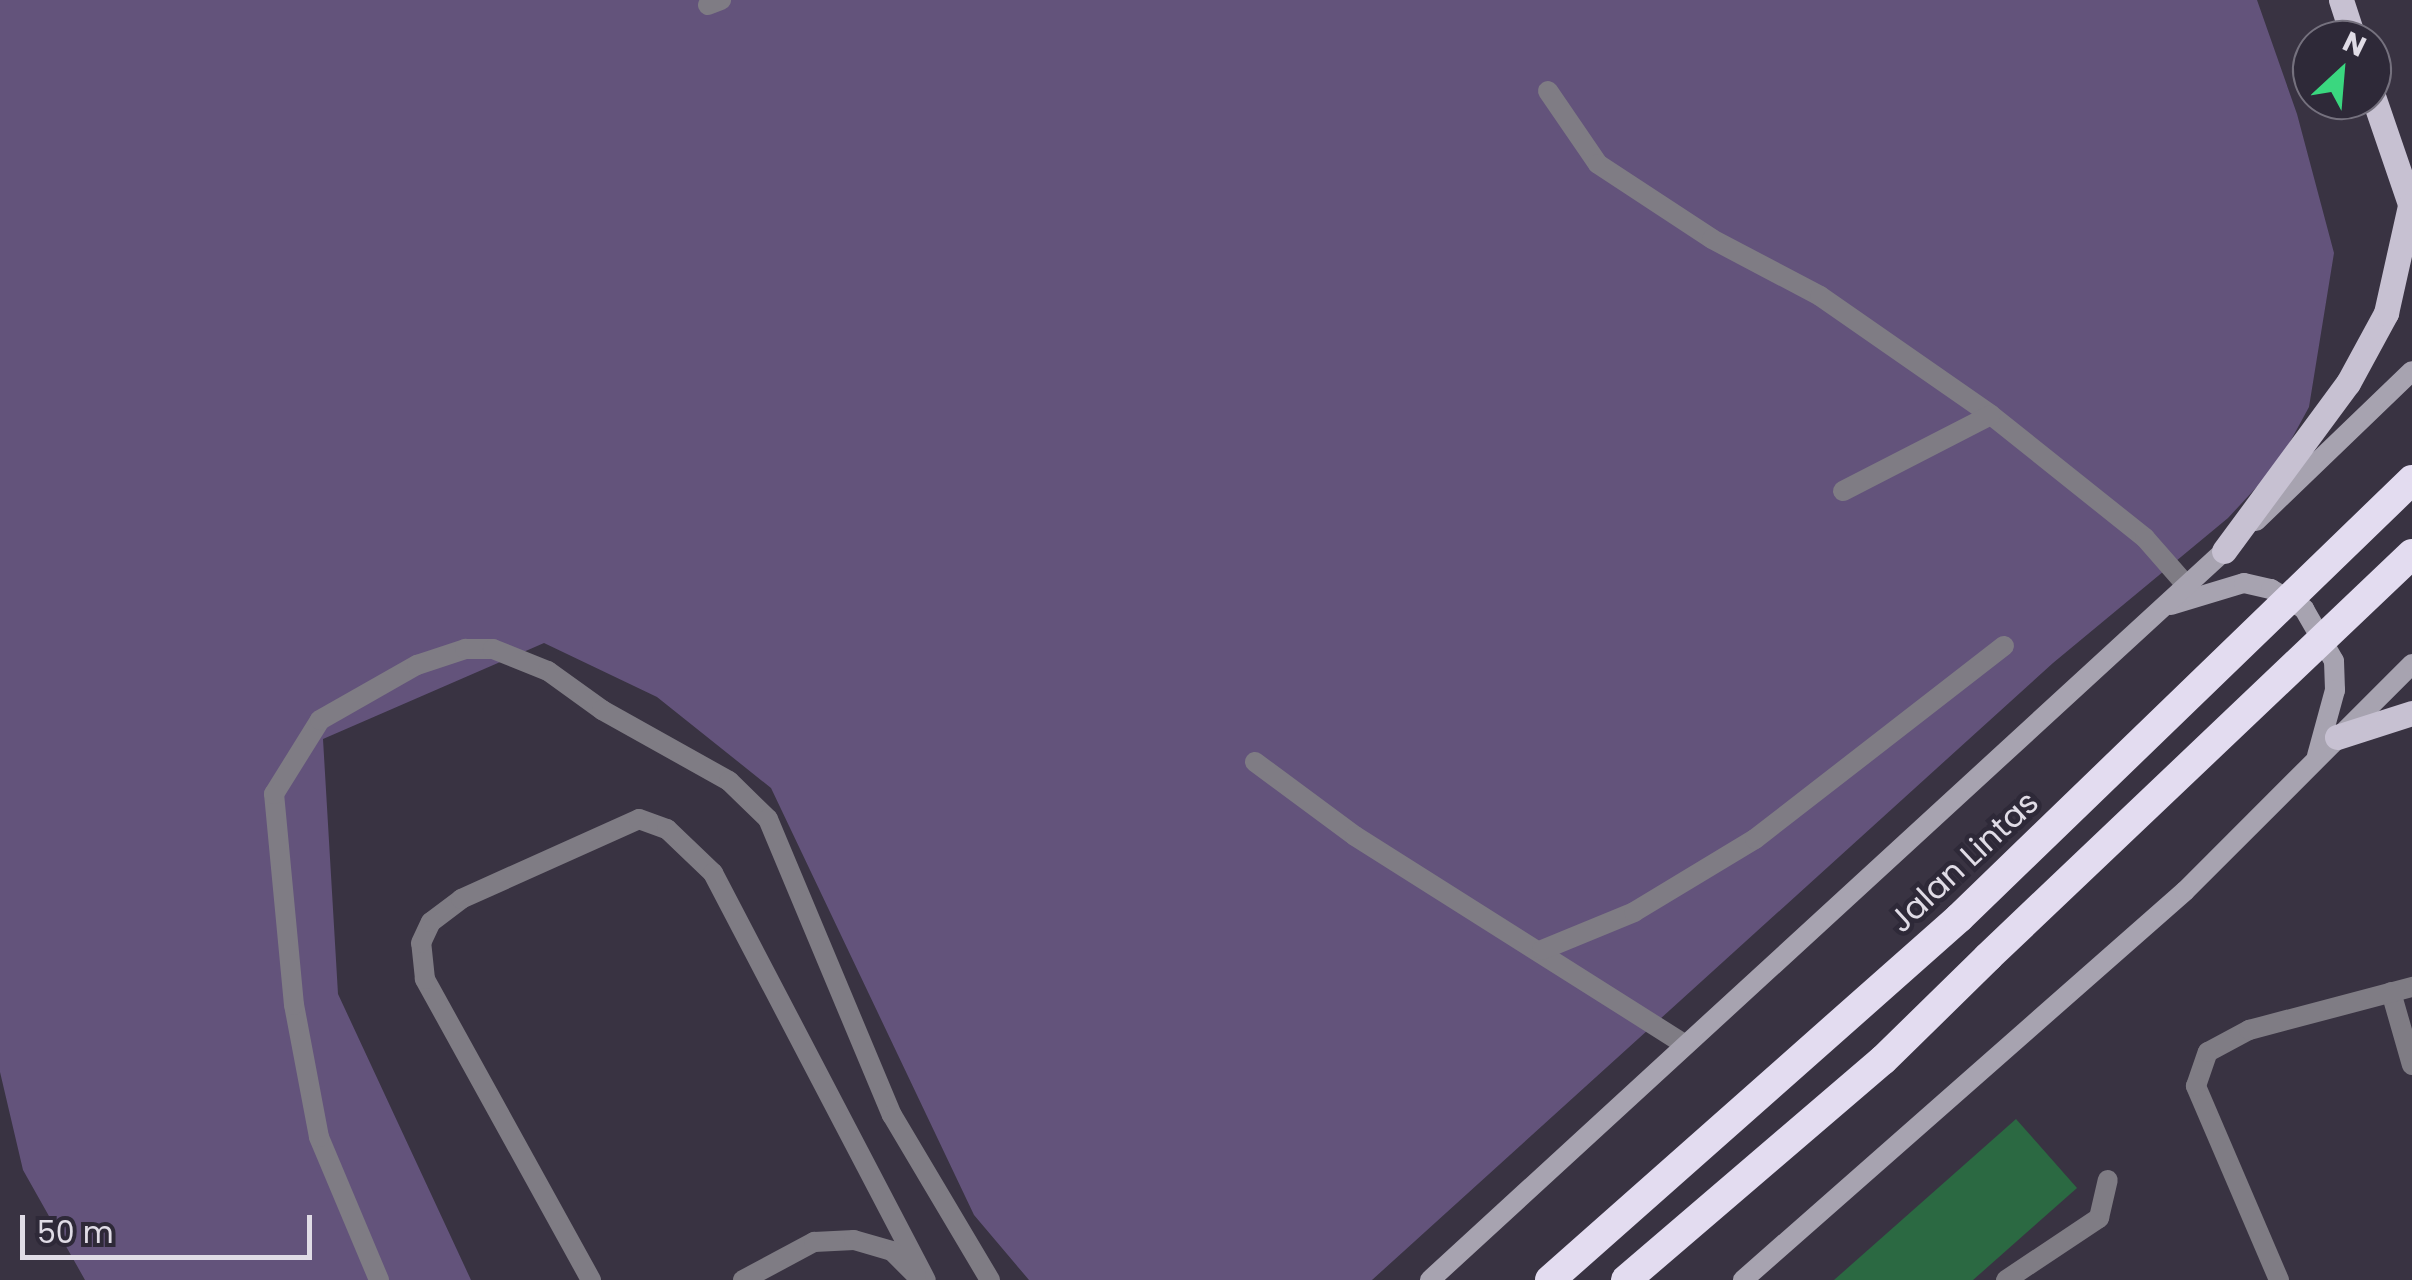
<!DOCTYPE html>
<html>
<head>
<meta charset="utf-8">
<style>
	body { margin:0 }
	#map { position:relative; width:2412px; height:1280px; overflow:hidden; background:#393342; font-family:Poppins,sans-serif }
	div>[style] { position:absolute }
	.green>* { inset:0; background:#63537b }
	.building>* { inset:0; background:#2b6942 }
	.lane>* { height:20px; margin:-10px; padding:0 10px; transform-origin:10px; border-radius:10px; background:#7f7c84 }
	.street>* { height:20px; margin:-10px; padding:0 10px; transform-origin:10px; border-radius:10px; background:#7f7c84 }
	.secondary>* { height:20px; margin:-10px; padding:0 10px; transform-origin:10px; border-radius:10px; background:#a7a3b0 }
	.primary>* { height:25px; margin:-12.5px; padding:0 12.5px; transform-origin:12.5px; border-radius:12.5px; background:#c7c1d2 }
	.highway>* { height:30px; margin:-15px; padding:0 15px; transform-origin:15px; border-radius:15px; background:#e3dcf0 }
	.highway-bridge>* { height:30px; margin:-15px; padding:0 15px; transform-origin:15px; border-radius:15px; background:#e3dcf0 }
	span { translate:-50% -50%; white-space:nowrap; text-align:center; line-height:1.15; -webkit-text-stroke:9px #2e2938; paint-order:stroke }
	.street-label { font-size:32px; color:#e0dce6 }
	.north { position:absolute; left:2292px; top:20px; width:100px; height:100px; box-sizing:border-box; background:#2e2938; border:2px solid #75717e; border-radius:50%; rotate:26deg; font-size:28px; font-weight:700; line-height:40px; text-align:center; color:#e0dce6 }
	.north::after { content:''; display:block; margin:auto; width:35px; height:45px; background:#3ad77f; clip-path:polygon(50% 0,100% 100%,50% 72%,0 100%) }
	.scale { position:absolute; left:20px; top:1215px; width:292px; height:45px; box-sizing:border-box; border:5px solid #e0dce6; border-top:0; padding-left:12px; font-size:30px; line-height:35px; white-space:nowrap; color:#e0dce6; -webkit-text-stroke:8px #2e2938; paint-order:stroke }
</style>
</head>
<body>
<div id="map">
	<div class="green">
		<div style="clip-path:polygon(0 0,2257px 0,2297px 114px,2334px 253px,2309px 407px,2278px 464px,2228px 518px,2053px 663px,1372px 1280px,1029px 1280px,974px 1215px,771px 788px,657px 697px,544px 643px,323px 739px,338px 994px,471px 1280px,85px 1280px,23px 1170px,0 1072px)"></div>
	</div>
	<div class="building">
		<div style="clip-path:polygon(2016px 1119px,2077px 1188px,1973px 1280px,1834px 1280px)"></div>
	</div>
	<div class="lane">
		<div style="left:708px;top:5px;width:14px;rotate:-21deg"></div>
		<div style="left:1548px;top:91px;width:88px;rotate:55.6deg"></div>
		<div style="left:1598px;top:164px;width:136px;rotate:33.3deg"></div>
		<div style="left:1712px;top:239px;width:122px;rotate:27.8deg"></div>
		<div style="left:1820px;top:296px;width:208px;rotate:34.8deg"></div>
		<div style="left:1991px;top:415px;width:197px;rotate:38.6deg"></div>
		<div style="left:2145px;top:538px;width:64px;rotate:48.8deg"></div>
		<div style="left:1843px;top:491px;width:166px;rotate:-27.2deg"></div>
		<div style="left:1255px;top:762px;width:124px;rotate:36.5deg"></div>
		<div style="left:1355px;top:836px;width:391px;rotate:32.3deg"></div>
		<div style="left:1542px;top:950px;width:100px;rotate:-22.4deg"></div>
		<div style="left:1634px;top:912px;width:141px;rotate:-31.1deg"></div>
		<div style="left:1755px;top:839px;width:315px;rotate:-37.8deg"></div>
		<div style="left:2391px;top:992px;width:76px;rotate:74deg"></div>
		<div style="left:591px;top:1280px;width:344px;rotate:-118.9deg"></div>
		<div style="left:425px;top:979px;width:36px;rotate:-96deg"></div>
		<div style="left:421px;top:943px;width:23px;rotate:-65deg"></div>
		<div style="left:431px;top:922px;width:38px;rotate:-37deg"></div>
		<div style="left:461px;top:899px;width:195px;rotate:-24.2deg"></div>
		<div style="left:639px;top:819px;width:30px;rotate:20deg"></div>
		<div style="left:667px;top:829px;width:64px;rotate:43.7deg"></div>
		<div style="left:713px;top:873px;width:459px;rotate:62.4deg"></div>
		<div style="left:743px;top:1280px;width:81px;rotate:-28.2deg"></div>
		<div style="left:814px;top:1242px;width:40px;rotate:-2.9deg"></div>
		<div style="left:854px;top:1240px;width:40px;rotate:16deg"></div>
		<div style="left:892px;top:1251px;width:34px;rotate:45deg"></div>
		<div style="left:2006px;top:1280px;width:112px;rotate:-33.7deg"></div>
		<div style="left:2099px;top:1218px;width:39px;rotate:-77deg"></div>
		<div style="left:2279px;top:1280px;width:211px;rotate:-113.2deg"></div>
		<div style="left:2196px;top:1086px;width:36px;rotate:-71deg"></div>
		<div style="left:2208px;top:1052px;width:47px;rotate:-28.2deg"></div>
		<div style="left:2249px;top:1030px;width:169px;rotate:-14.8deg"></div>
	</div>
	<div class="street">
		<div style="left:379px;top:1280px;width:155px;rotate:-112.8deg"></div>
		<div style="left:319px;top:1137px;width:134px;rotate:-100.7deg"></div>
		<div style="left:294px;top:1005px;width:212px;rotate:-95.4deg"></div>
		<div style="left:274px;top:794px;width:87px;rotate:-58.1deg"></div>
		<div style="left:320px;top:720px;width:112px;rotate:-29.6deg"></div>
		<div style="left:417px;top:665px;width:51px;rotate:-18.4deg"></div>
		<div style="left:465px;top:649px;width:28px"></div>
		<div style="left:493px;top:649px;width:59px;rotate:21.8deg"></div>
		<div style="left:548px;top:671px;width:67px;rotate:35.8deg"></div>
		<div style="left:602px;top:710px;width:145px;rotate:29.2deg"></div>
		<div style="left:729px;top:781px;width:54px;rotate:44.3deg"></div>
		<div style="left:768px;top:819px;width:321px;rotate:67.3deg"></div>
		<div style="left:892px;top:1115px;width:192px;rotate:59.3deg"></div>
	</div>
	<div class="secondary">
		<div style="left:2256px;top:521px;width:216px;rotate:-43.9deg"></div>
		<div style="left:2171px;top:605px;width:76px;rotate:-16.8deg"></div>
		<div style="left:2244px;top:583px;width:28px;rotate:13deg"></div>
		<div style="left:2271px;top:589px;width:39px;rotate:31deg"></div>
		<div style="left:2304px;top:609px;width:60px;rotate:60deg"></div>
		<div style="left:2334px;top:661px;width:29px;rotate:88deg"></div>
		<div style="left:2335px;top:690px;width:68px;rotate:105.3deg"></div>
		<div style="left:1430px;top:1280px;width:1093px;rotate:-42.55deg"></div>
		<div style="left:1743px;top:1280px;width:589px;rotate:-41.35deg"></div>
		<div style="left:2185px;top:891px;width:321px;rotate:-45deg"></div>
	</div>
	<div class="primary">
		<div style="left:2341px;top:0;width:42px;rotate:72deg"></div>
		<div style="left:2372px;top:93px;width:124px;rotate:71.1deg"></div>
		<div style="left:2224px;top:551px;width:209px;rotate:-53.6deg"></div>
		<div style="left:2348px;top:383px;width:80px;rotate:-61.5deg"></div>
		<div style="left:2386px;top:313px;width:110px;rotate:-77.4deg"></div>
		<div style="left:2337px;top:737px;width:79px;rotate:-17.7deg"></div>
	</div>
	<div class="highway">
		<div style="left:1550px;top:1280px;width:546px;rotate:-41.51deg"></div>
		<div style="left:1626px;top:1280px;width:338px;rotate:-40.6deg"></div>
		<div style="left:1883px;top:1060px;width:147px;rotate:-44.4deg"></div>
	</div>
	<div class="highway-bridge">
		<div style="left:1959px;top:918px;width:630px;rotate:-44.04deg"></div>
		<div style="left:1988px;top:957px;width:585px;rotate:-43.55deg"></div>
	</div>
	<div class="street-label">
		<span style="left:1964px;top:862px;rotate:-43deg">Jalan Lintas</span>
	</div>
	<div class="north">N</div>
	<div class="scale">50 m</div>
</div>
</body>
</html>
